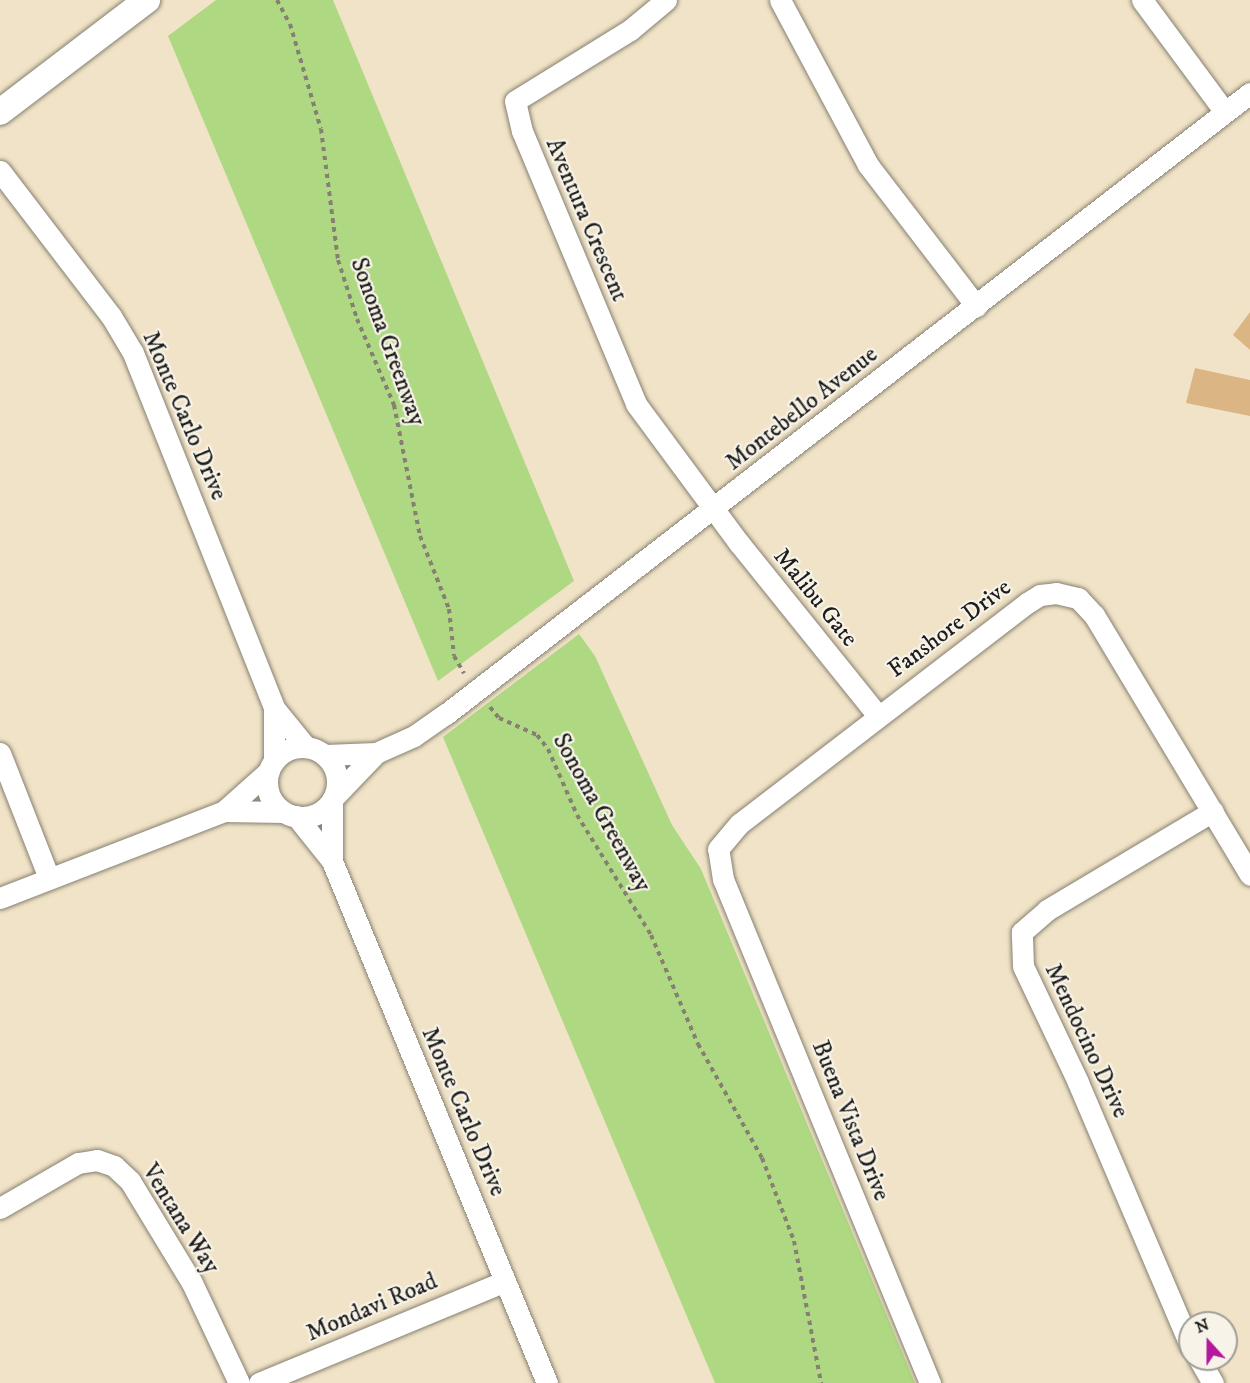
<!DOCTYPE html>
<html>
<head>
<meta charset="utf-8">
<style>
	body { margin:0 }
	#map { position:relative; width:1250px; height:1383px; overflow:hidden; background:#f1e3c7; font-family:"IM FELL DW Pica",serif }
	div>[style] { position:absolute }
	.green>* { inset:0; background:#afd883 }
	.building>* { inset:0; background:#dcb585 }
	.path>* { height:4px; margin-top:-2px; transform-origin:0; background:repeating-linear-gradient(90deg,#868072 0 4.5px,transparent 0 9px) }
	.roads { filter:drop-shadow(0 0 2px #868072) drop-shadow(0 0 2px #868072) }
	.minor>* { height:21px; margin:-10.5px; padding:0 10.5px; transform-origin:10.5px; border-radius:10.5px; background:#fff }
	.minor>.ring { margin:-10.5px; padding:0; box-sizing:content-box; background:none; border:21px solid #fff; border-radius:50% }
	.tertiary>* { height:26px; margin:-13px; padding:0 13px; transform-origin:13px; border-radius:13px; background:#fff }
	span { translate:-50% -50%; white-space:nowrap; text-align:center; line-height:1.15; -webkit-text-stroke:4.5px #f7f3e8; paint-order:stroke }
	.street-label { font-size:24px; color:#1c1c1c }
	.north { position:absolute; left:1178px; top:1311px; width:60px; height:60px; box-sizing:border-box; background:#f7f3e8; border:2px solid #9f9d96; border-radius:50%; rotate:339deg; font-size:16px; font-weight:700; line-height:24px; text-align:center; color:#1c1c1c }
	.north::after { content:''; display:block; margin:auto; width:21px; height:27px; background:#b5179e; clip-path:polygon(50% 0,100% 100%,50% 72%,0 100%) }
</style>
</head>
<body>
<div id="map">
	<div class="green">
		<div style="clip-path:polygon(216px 0,333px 0,574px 581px,438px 681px,168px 36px)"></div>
		<div style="clip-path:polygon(579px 634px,595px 656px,672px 825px,701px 869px,915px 1383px,715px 1383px,443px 737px)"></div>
	</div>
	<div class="building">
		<div style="clip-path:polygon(1250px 312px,1250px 350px,1233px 335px)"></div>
		<div style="clip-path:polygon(1195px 368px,1250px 380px,1250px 416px,1186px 403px)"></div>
	</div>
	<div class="path">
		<div style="left:277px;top:0;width:27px;rotate:62deg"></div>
		<div style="left:290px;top:24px;width:109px;rotate:73.6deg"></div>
		<div style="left:321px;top:129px;width:132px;rotate:82.6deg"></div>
		<div style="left:338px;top:260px;width:62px;rotate:72.1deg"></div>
		<div style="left:357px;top:319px;width:94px;rotate:66.7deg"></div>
		<div style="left:394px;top:405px;width:134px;rotate:78.8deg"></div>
		<div style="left:420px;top:536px;width:79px;rotate:68.3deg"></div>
		<div style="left:449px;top:609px;width:47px;rotate:83.9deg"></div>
		<div style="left:454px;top:656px;width:20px;rotate:60deg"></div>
		<div style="left:490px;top:707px;width:14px;rotate:51deg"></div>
		<div style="left:499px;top:718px;width:42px;rotate:24.1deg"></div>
		<div style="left:537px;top:735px;width:18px;rotate:52deg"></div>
		<div style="left:548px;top:749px;width:72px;rotate:66.3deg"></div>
		<div style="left:577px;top:815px;width:141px;rotate:58.3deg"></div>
		<div style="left:651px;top:935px;width:119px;rotate:66.7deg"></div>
		<div style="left:698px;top:1044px;width:131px;rotate:60.7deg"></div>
		<div style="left:762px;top:1158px;width:89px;rotate:68.9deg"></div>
		<div style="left:794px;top:1241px;width:145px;rotate:79.2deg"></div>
	</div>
	<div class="roads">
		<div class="minor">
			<div style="left:666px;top:0;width:47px;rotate:140.2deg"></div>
			<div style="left:630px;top:30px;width:135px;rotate:148.3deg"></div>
			<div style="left:515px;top:101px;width:31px;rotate:77deg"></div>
			<div style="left:522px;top:131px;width:296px;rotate:67.3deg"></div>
			<div style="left:636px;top:404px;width:173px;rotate:53.5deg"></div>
			<div style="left:739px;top:543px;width:222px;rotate:51.2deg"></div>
			<div style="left:780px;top:0;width:187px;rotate:61.9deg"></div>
			<div style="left:868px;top:165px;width:178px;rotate:52.5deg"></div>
			<div style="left:1142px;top:0;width:138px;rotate:53.5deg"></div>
			<div style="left:0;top:171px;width:183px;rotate:52.6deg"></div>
			<div style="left:111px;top:316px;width:43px;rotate:59.3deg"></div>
			<div style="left:133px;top:353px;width:382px;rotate:68.3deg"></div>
			<div style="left:274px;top:708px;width:49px;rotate:50.8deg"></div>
			<div class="ring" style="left:267px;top:747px;width:49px;height:49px"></div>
			<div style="left:0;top:753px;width:134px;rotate:68.6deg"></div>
			<div style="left:325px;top:755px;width:51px;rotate:-2.2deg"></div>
			<div style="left:376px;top:753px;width:42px;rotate:-24.1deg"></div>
			<div style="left:414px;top:736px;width:39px;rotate:-35deg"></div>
			<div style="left:446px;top:714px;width:1016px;rotate:-37.68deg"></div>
			<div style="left:274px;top:761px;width:53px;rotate:-90deg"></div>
			<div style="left:333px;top:798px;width:62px;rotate:-46.3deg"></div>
			<div style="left:332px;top:802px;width:59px;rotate:90deg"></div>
			<div style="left:224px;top:811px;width:60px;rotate:1deg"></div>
			<div style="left:296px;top:816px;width:58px;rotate:51.3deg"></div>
			<div style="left:332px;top:861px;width:565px;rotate:67.61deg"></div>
			<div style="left:0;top:898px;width:240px;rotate:-21.2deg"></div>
			<div style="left:224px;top:811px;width:60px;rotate:-41.6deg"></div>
			<div style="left:0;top:1208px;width:90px;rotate:-30deg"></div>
			<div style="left:78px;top:1163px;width:19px;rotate:-9deg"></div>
			<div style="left:97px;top:1160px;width:18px;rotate:19deg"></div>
			<div style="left:114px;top:1166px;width:22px;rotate:43deg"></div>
			<div style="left:130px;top:1181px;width:119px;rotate:58.7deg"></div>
			<div style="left:192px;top:1283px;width:110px;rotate:64.8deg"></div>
			<div style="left:1190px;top:1345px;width:286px;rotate:-113.1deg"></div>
			<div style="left:1078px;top:1082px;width:128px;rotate:-115.4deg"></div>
			<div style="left:1023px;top:966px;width:34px;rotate:-92deg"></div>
			<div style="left:1022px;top:932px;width:33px;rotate:-41deg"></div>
			<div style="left:1047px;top:910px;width:193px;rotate:-30.8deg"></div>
			<div style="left:1199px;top:1359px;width:28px;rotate:60deg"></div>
			<div style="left:259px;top:1383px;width:266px;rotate:-22.5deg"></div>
			<div style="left:930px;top:1383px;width:545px;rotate:-112.33deg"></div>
			<div style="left:723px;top:879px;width:30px;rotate:-99deg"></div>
			<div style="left:718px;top:849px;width:33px;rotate:-50deg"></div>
			<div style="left:739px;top:824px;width:363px;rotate:-37.5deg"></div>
			<div style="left:1027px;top:603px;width:15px;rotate:-32deg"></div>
			<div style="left:1040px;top:595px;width:16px;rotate:-7deg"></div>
			<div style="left:1056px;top:593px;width:23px;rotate:13deg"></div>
			<div style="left:1078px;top:598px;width:23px;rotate:47deg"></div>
			<div style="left:1094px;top:615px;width:303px;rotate:59deg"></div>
		</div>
		<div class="tertiary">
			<div style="left:0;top:112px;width:185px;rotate:-37.3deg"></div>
		</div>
	</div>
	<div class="street-label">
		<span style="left:586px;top:220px;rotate:67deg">Aventura Crescent</span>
		<span style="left:387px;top:342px;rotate:70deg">Sonoma Greenway</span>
		<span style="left:802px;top:409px;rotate:-38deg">Montebello Avenue</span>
		<span style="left:184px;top:416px;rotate:67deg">Monte Carlo Drive</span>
		<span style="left:815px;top:598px;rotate:51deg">Malibu Gate</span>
		<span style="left:950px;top:629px;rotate:-37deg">Fanshore Drive</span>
		<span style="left:601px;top:813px;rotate:61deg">Sonoma Greenway</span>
		<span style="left:1086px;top:1041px;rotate:65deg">Mendocino Drive</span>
		<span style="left:463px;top:1112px;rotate:67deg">Monte Carlo Drive</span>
		<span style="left:850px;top:1121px;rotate:68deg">Buena Vista Drive</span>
		<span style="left:180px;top:1219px;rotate:58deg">Ventana Way</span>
		<span style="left:372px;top:1308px;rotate:-23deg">Mondavi Road</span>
	</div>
	<div class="north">N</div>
</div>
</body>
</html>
